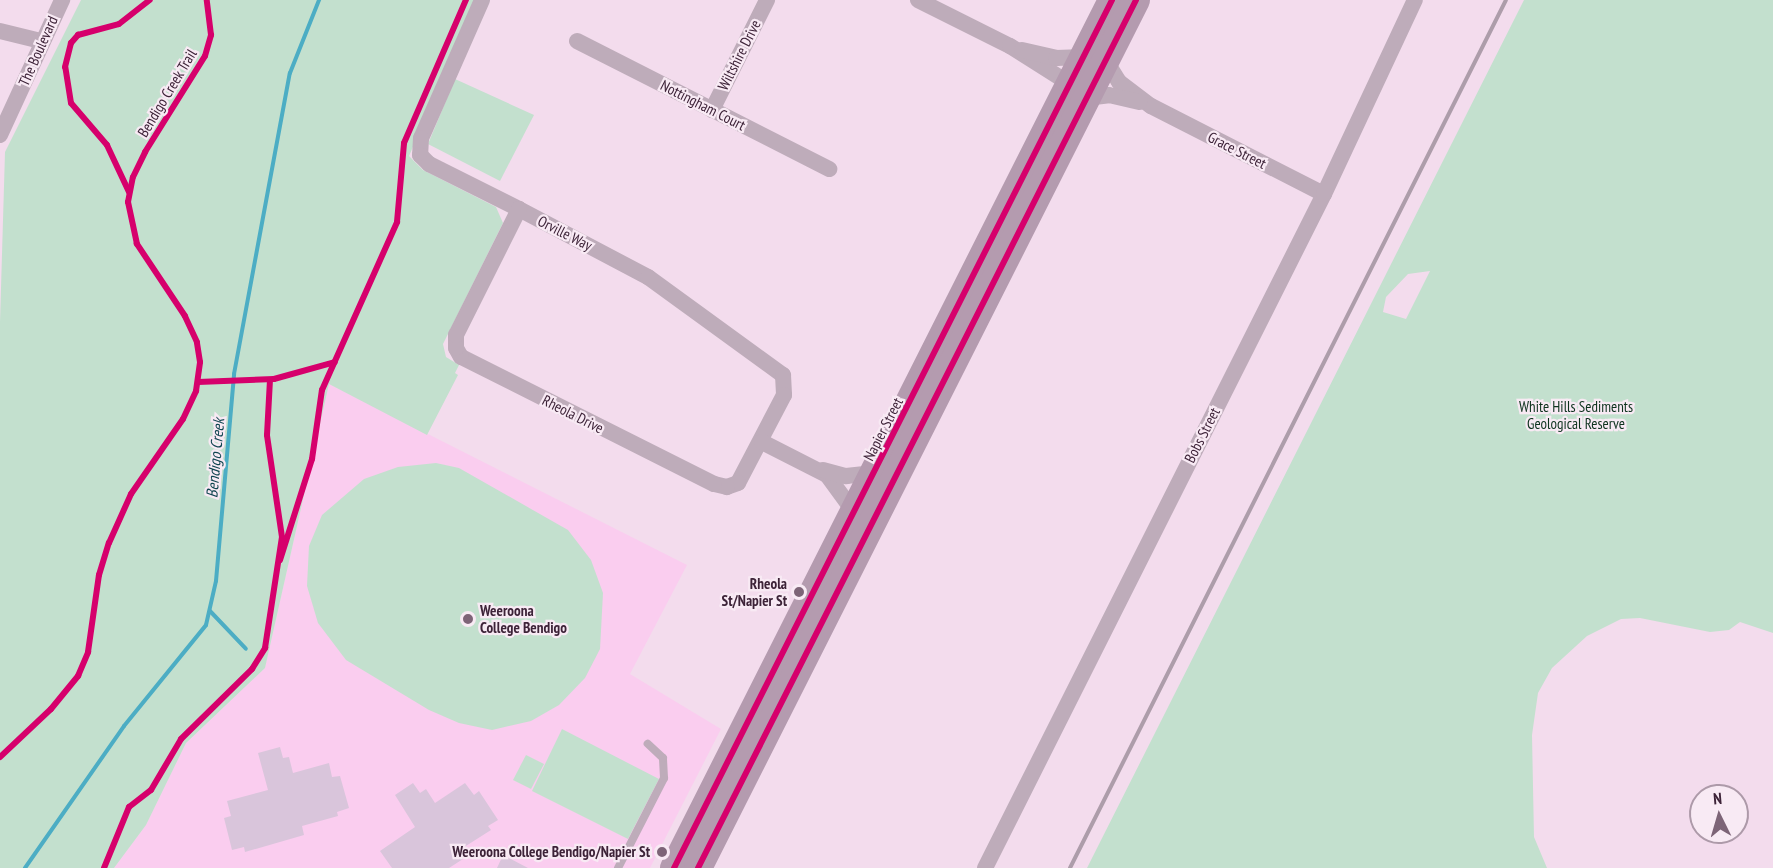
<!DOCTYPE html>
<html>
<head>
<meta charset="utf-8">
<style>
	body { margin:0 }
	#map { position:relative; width:1773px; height:868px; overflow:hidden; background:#f3dced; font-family:"PT Sans Narrow",sans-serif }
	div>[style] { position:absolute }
	.built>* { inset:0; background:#facdef }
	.green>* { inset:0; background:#c3e0ce }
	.stream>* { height:4px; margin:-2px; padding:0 2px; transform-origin:2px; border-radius:2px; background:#4cadc4 }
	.building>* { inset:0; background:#d9c5db }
	.lane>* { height:8px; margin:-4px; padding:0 4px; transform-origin:4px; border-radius:4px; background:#beacba }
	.street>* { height:16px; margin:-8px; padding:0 8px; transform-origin:8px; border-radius:8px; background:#beacba }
	.highway>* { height:28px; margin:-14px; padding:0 14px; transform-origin:14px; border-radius:14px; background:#b49baf }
	.rail>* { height:4px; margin:-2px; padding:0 2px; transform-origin:2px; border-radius:2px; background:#ad9daa }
	.cycleway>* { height:6px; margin:-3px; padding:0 3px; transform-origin:3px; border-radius:3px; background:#d6006c }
	.dots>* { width:16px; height:16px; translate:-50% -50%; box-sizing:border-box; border:3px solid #f8eaf4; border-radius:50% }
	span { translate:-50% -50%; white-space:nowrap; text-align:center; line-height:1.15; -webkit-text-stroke:4.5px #f8eaf4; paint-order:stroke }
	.street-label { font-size:15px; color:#3d2338 }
	.park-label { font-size:15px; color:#0e331e }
	.poi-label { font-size:15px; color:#3d2338; font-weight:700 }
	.right { translate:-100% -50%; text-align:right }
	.left { translate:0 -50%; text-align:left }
	.water-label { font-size:16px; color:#104550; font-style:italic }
	.north { position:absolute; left:1689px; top:784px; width:60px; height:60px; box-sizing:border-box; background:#f8eaf4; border:2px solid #ad9aa9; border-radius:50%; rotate:355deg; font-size:16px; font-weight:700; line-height:24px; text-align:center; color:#3d2338 }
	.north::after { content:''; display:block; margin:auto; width:21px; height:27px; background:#7d6477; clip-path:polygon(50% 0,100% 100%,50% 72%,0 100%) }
</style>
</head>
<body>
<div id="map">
	<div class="built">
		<div style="clip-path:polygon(329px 384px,687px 565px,630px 674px,721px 729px,650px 868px,114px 868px,146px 825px,186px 743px,265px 668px)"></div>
	</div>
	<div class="green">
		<div style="clip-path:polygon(81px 0,476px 0,409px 156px,423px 170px,496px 207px,503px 223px,443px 344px,446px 357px,459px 365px,455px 373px,458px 375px,427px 435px,329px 384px,265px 668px,186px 743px,146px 825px,114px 868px,0 868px,0 322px,5px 152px)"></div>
		<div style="clip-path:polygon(evenodd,1524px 0,1773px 0,1773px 633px,1740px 622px,1729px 630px,1710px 632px,1640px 618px,1621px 619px,1587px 636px,1552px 668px,1538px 693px,1532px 735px,1534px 837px,1547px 868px,1087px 868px,1524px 0,1430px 271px,1406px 319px,1383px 312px,1386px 297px,1408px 274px,1430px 271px)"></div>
		<div style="clip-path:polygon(455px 79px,534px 115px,500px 181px,428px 144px)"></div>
		<div style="clip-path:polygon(436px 463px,459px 468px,568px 530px,591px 560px,603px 593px,600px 649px,585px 678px,559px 705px,531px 721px,492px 730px,459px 723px,429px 710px,346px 660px,318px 623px,307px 586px,309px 546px,322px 515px,364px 479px,398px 467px)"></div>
		<div style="clip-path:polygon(562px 729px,659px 779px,628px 839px,532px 791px)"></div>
		<div style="clip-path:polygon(526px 755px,544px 764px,531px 789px,513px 780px)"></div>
	</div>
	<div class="stream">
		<div style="left:210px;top:611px;width:52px;rotate:46.5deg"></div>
		<div style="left:25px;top:868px;width:173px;rotate:-55.1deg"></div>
		<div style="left:124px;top:726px;width:130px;rotate:-50.9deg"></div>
		<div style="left:206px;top:625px;width:45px;rotate:-77.2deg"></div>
		<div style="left:216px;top:581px;width:208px;rotate:-85deg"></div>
		<div style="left:234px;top:374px;width:306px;rotate:-79.5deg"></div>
		<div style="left:290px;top:73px;width:79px;rotate:-68.3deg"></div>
	</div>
	<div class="building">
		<div style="clip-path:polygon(280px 747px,283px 758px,289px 757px,293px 773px,329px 763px,332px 777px,340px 776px,349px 808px,337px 812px,338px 816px,302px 826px,304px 835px,245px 852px,244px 847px,232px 850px,224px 818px,231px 816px,227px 801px,268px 790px,258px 753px)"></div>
		<div style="clip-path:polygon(413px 783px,420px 793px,426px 789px,435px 803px,465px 783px,474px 795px,479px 791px,498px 820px,488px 826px,491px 830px,458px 851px,463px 859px,449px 868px,392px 868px,380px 851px,415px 827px,395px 795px)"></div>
		<div style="clip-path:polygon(503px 855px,528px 868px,497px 868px)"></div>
	</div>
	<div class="lane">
		<div style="left:618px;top:868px;width:101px;rotate:-62.9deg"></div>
		<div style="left:664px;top:778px;width:20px;rotate:-93deg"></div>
		<div style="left:663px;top:758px;width:21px;rotate:-137deg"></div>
	</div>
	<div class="street">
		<div style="left:482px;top:0;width:151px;rotate:113.8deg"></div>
		<div style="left:421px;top:138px;width:17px;rotate:93deg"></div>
		<div style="left:420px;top:155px;width:13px;rotate:45deg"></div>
		<div style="left:429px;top:164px;width:101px;rotate:26.6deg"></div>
		<div style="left:519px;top:209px;width:146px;rotate:27.8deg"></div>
		<div style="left:648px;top:277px;width:167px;rotate:36deg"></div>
		<div style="left:783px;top:375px;width:20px;rotate:87deg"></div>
		<div style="left:784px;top:395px;width:99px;rotate:117.6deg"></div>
		<div style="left:738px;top:483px;width:12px;rotate:160deg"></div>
		<div style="left:727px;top:487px;width:13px;rotate:-167deg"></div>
		<div style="left:714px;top:484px;width:283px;rotate:-153.3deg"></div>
		<div style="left:461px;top:357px;width:10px;rotate:-119deg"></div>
		<div style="left:456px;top:348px;width:13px;rotate:-90deg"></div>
		<div style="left:456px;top:335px;width:141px;rotate:-63.4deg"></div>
		<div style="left:918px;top:0;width:103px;rotate:26.6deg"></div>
		<div style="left:1010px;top:46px;width:71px;rotate:32.3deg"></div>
		<div style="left:0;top:31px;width:42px;rotate:13.7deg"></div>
		<div style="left:577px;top:41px;width:283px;rotate:26.9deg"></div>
		<div style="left:1022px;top:50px;width:35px;rotate:13deg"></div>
		<div style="left:1056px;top:58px;width:28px;rotate:-2deg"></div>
		<div style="left:1106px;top:61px;width:25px;rotate:58deg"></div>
		<div style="left:1119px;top:82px;width:40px;rotate:37deg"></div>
		<div style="left:1151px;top:106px;width:194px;rotate:27deg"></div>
		<div style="left:1086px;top:98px;width:23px;rotate:-7deg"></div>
		<div style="left:1109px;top:95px;width:31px;rotate:13deg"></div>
		<div style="left:712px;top:110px;width:123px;rotate:-63.4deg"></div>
		<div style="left:0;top:135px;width:149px;rotate:-65.3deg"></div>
		<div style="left:762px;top:442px;width:73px;rotate:26.9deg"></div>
		<div style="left:827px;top:475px;width:46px;rotate:53.9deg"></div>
		<div style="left:823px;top:470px;width:24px;rotate:15deg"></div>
		<div style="left:846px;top:476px;width:28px;rotate:-6deg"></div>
		<div style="left:985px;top:868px;width:754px;rotate:-63.3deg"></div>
		<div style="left:1324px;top:194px;width:214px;rotate:-64.9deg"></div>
	</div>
	<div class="highway">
		<div style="left:674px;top:868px;width:972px;rotate:-63.22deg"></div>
		<div style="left:698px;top:868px;width:972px;rotate:-63.22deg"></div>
	</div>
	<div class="rail">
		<div style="left:1070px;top:868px;width:971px;rotate:-63.33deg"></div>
	</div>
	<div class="cycleway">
		<div style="left:129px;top:192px;width:52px;rotate:-115.1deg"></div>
		<div style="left:107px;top:145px;width:55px;rotate:-130.6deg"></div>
		<div style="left:71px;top:103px;width:36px;rotate:-99deg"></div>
		<div style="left:65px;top:67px;width:25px;rotate:-76deg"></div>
		<div style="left:71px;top:43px;width:11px;rotate:-49deg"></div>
		<div style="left:78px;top:35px;width:42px;rotate:-15deg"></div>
		<div style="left:119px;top:24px;width:39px;rotate:-38deg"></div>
		<div style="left:198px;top:382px;width:76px;rotate:-2.3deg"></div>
		<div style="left:274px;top:379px;width:63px;rotate:-15.6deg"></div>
		<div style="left:280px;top:560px;width:106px;rotate:-72.4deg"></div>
		<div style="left:312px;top:459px;width:70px;rotate:-81.8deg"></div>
		<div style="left:322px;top:390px;width:184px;rotate:-65.9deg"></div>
		<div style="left:397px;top:222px;width:79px;rotate:-84.9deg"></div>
		<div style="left:404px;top:143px;width:156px;rotate:-66.6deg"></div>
		<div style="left:0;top:757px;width:70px;rotate:-43.3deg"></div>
		<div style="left:51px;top:709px;width:43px;rotate:-50.7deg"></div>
		<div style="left:78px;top:676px;width:26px;rotate:-67deg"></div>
		<div style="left:88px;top:652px;width:78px;rotate:-81.9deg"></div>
		<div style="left:99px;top:575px;width:34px;rotate:-73deg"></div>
		<div style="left:109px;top:543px;width:54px;rotate:-65.8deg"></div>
		<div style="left:131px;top:494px;width:91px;rotate:-55.3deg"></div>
		<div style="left:183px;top:419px;width:31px;rotate:-65deg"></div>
		<div style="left:196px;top:391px;width:29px;rotate:-82deg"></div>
		<div style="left:200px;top:362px;width:20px;rotate:-99deg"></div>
		<div style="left:197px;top:342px;width:29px;rotate:-115deg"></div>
		<div style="left:185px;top:316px;width:87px;rotate:-123.7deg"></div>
		<div style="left:137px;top:244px;width:43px;rotate:-102.1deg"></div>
		<div style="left:128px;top:202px;width:25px;rotate:-79deg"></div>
		<div style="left:133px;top:177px;width:28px;rotate:-64deg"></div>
		<div style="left:145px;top:152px;width:113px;rotate:-58deg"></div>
		<div style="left:205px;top:56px;width:22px;rotate:-74deg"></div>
		<div style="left:211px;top:35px;width:35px;rotate:-97deg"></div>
		<div style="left:104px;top:868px;width:66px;rotate:-67.7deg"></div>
		<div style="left:129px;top:807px;width:28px;rotate:-38deg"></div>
		<div style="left:151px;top:790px;width:59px;rotate:-59.5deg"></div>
		<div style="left:181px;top:739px;width:100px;rotate:-44.6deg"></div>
		<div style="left:252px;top:669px;width:25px;rotate:-58deg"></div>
		<div style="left:265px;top:648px;width:112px;rotate:-81.3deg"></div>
		<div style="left:282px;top:537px;width:103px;rotate:-98.4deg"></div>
		<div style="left:267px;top:435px;width:55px;rotate:-86.9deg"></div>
		<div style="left:674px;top:868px;width:972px;rotate:-63.22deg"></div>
		<div style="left:698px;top:868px;width:972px;rotate:-63.22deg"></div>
	</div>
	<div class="dots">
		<div style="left:799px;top:592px;background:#7d6477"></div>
		<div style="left:468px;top:619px;background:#7d6477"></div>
		<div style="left:662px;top:852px;background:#7d6477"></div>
	</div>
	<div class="street-label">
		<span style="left:38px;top:51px;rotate:-66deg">The Boulevard</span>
		<span style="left:739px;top:55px;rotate:-63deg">Wiltshire Drive</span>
		<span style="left:167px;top:93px;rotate:-59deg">Bendigo Creek Trail</span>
		<span style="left:703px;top:105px;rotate:27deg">Nottingham Court</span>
		<span style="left:1237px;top:150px;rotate:27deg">Grace Street</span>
		<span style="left:565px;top:233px;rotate:27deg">Orville Way</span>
		<span style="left:573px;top:414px;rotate:27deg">Rheola Drive</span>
		<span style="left:883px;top:429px;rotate:-63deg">Napier Street</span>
		<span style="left:1202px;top:435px;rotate:-63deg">Bobs Street</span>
	</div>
	<div class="park-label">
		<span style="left:1576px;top:415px">White Hills Sediments<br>Geological Reserve</span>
	</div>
	<div class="poi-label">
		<span class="right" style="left:787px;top:592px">Rheola<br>St/Napier St</span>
		<span class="left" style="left:480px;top:619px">Weeroona<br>College Bendigo</span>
		<span class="right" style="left:650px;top:852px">Weeroona College Bendigo/Napier St</span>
	</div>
	<div class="water-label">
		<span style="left:215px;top:458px;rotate:-85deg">Bendigo Creek</span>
	</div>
	<div class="north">N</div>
</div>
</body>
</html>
